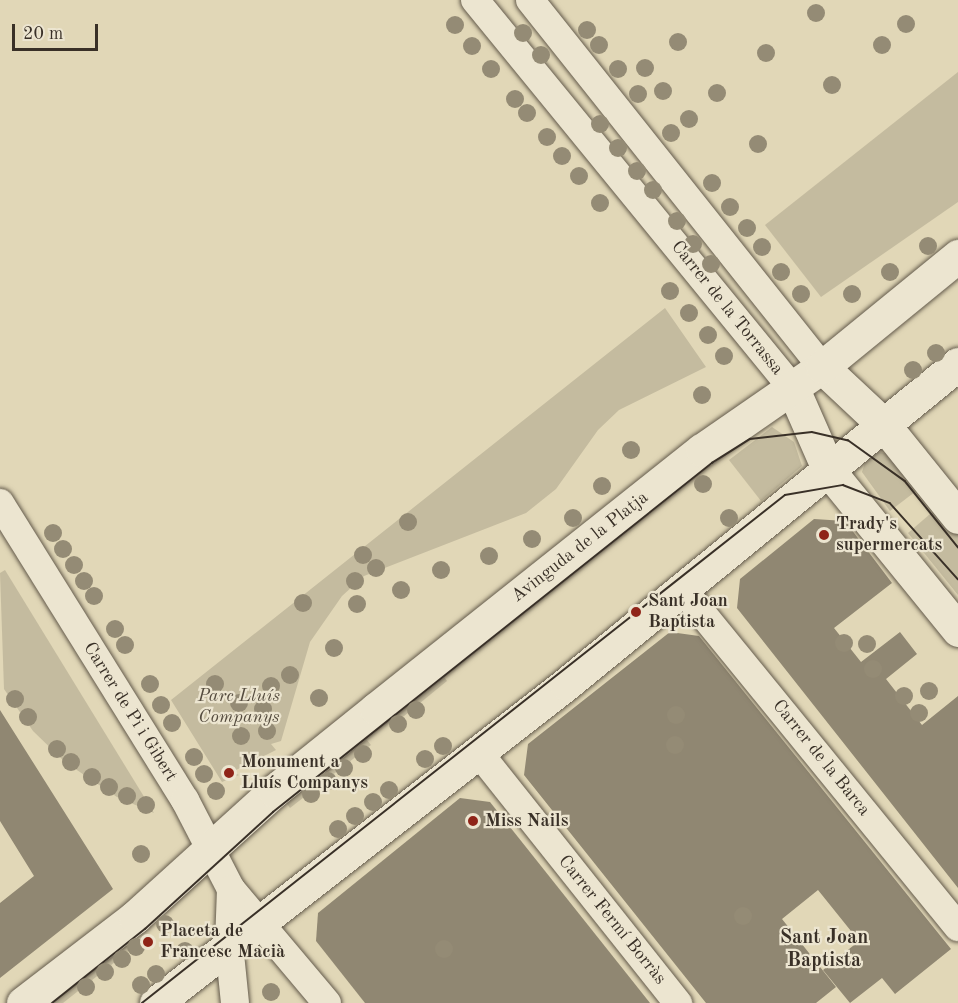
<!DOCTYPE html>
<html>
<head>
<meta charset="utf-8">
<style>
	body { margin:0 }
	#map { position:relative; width:958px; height:1003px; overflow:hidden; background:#e1d7b7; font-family:"Old Standard TT",serif }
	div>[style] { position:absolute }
	.green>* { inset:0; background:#c4bb9f }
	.building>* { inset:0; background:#908772 }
	.roads { filter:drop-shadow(0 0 2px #635a4b) drop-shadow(0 0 2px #635a4b) }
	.street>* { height:28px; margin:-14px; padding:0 14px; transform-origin:14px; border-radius:14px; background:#ece5d0 }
	.secondary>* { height:33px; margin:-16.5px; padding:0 16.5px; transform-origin:16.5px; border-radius:16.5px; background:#ece5d0 }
	.tram>* { height:1.5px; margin:-0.75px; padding:0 0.75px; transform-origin:0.75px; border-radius:0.75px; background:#393027 }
	.trees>* { width:18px; height:18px; margin:-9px; border-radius:50%; background:#948b75 }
	.dots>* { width:16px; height:16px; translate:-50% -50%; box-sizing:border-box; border:3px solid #ece5d0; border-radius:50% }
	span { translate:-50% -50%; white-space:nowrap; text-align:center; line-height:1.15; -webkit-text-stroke:4.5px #ece5d0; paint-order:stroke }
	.street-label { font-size:18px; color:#393027 }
	.poi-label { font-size:18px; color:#393027; font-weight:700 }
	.left { translate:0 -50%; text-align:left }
	.park-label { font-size:18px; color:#554c3f; font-style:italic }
	.neighbourhood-label { font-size:20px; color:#393027; font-weight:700 }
	.scale { position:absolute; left:12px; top:24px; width:86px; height:27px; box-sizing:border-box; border:3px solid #393027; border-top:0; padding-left:8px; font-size:18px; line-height:21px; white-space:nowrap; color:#393027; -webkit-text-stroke:4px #ece5d0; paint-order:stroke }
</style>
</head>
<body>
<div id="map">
	<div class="green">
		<div style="clip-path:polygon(958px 72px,958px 202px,821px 297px,765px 225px)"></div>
		<div style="clip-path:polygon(665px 308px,706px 367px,619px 410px,598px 430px,556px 489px,526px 513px,364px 576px,342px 596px,310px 642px,281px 741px,271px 744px,276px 750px,232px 772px,239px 775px,222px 782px,171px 700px)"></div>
		<div style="clip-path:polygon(772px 427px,794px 442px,802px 466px,761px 501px,729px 460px)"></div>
		<div style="clip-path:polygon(878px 452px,886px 453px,920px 488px,890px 511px,862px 472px,866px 460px)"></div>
		<div style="clip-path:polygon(937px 508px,958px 534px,958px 595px,908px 533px)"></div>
		<div style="clip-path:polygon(5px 570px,154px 813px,117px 797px,65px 762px,33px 731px,4px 689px,0 573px)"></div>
		<div style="clip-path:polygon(440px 671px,447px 681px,393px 725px,386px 715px)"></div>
		<div style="clip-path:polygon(361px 733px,371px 745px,290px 808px,282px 797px)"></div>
		<div style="clip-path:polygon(129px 932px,139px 943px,63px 1003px,41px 1003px)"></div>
	</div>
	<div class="building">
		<div style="clip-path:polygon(814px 519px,845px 521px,892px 583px,834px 628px,861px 662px,900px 632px,917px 654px,886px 679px,922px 725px,958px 696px,958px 888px,737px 608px,740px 579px)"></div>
		<div style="clip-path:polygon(670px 632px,699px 636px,951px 949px,895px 994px,882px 978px,850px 1003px,823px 970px,859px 941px,818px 890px,782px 919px,836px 987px,816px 1003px,706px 1003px,524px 775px,528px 744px)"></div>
		<div style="clip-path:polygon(0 710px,113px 889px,0 978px,0 903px,34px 876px,0 821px)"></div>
		<div style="clip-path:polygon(460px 798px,490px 802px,650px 1003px,365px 1003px,316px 941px,318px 913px)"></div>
	</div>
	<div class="roads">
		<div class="street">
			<div style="left:475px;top:0;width:502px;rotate:50.73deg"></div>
			<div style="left:530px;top:0;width:469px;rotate:51.5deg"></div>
			<div style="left:0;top:503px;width:350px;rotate:58.1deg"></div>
			<div style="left:185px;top:800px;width:100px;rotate:62.7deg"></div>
			<div style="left:231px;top:889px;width:149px;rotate:49.9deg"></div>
			<div style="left:683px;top:590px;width:435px;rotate:50.8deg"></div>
			<div style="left:479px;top:753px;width:320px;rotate:51.5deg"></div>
			<div style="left:231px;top:889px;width:55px;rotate:92.1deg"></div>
			<div style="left:229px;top:944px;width:59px;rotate:84.2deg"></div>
		</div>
		<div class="secondary">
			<div style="left:822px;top:367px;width:85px;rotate:43.1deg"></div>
			<div style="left:884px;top:425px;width:118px;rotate:51.2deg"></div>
			<div style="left:793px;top:389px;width:90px;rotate:66.3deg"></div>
			<div style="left:829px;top:471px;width:205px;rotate:50.9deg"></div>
			<div style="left:23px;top:1003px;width:141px;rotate:-37.5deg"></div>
			<div style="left:135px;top:917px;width:188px;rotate:-42.2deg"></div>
			<div style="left:274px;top:791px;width:131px;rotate:-38.8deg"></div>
			<div style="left:376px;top:709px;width:416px;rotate:-38.5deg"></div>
			<div style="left:702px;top:450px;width:146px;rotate:-34.7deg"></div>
			<div style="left:822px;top:367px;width:176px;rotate:-39.2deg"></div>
			<div style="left:156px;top:1003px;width:519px;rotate:-37.88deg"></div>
			<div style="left:566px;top:684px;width:506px;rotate:-39.23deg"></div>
		</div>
	</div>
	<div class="tram">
		<div style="left:52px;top:1003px;width:119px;rotate:-38.5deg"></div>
		<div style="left:145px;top:929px;width:173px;rotate:-42.4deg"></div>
		<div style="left:273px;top:812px;width:561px;rotate:-38.48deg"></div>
		<div style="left:712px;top:463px;width:45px;rotate:-32.3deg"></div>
		<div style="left:750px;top:439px;width:62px;rotate:-6.4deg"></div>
		<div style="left:812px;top:432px;width:37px;rotate:13deg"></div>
		<div style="left:848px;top:440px;width:70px;rotate:35.7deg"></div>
		<div style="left:905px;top:481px;width:85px;rotate:51.2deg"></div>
		<div style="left:142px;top:1003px;width:819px;rotate:-38.31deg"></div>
		<div style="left:785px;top:495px;width:59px;rotate:-9.8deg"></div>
		<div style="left:843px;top:485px;width:50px;rotate:21deg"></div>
		<div style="left:890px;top:503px;width:102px;rotate:48.2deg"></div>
	</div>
	<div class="trees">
		<div style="left:816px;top:13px"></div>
		<div style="left:906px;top:24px"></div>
		<div style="left:455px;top:25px"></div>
		<div style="left:587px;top:30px"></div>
		<div style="left:523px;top:33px"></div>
		<div style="left:678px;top:42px"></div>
		<div style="left:599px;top:45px"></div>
		<div style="left:882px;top:45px"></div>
		<div style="left:472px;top:46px"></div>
		<div style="left:766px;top:53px"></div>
		<div style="left:541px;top:55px"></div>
		<div style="left:645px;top:68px"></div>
		<div style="left:491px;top:69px"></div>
		<div style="left:618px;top:69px"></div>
		<div style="left:832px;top:85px"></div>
		<div style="left:663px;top:91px"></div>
		<div style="left:717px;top:93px"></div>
		<div style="left:638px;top:94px"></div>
		<div style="left:515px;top:99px"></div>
		<div style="left:527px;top:113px"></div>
		<div style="left:689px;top:119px"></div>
		<div style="left:600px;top:124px"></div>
		<div style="left:671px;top:133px"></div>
		<div style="left:547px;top:137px"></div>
		<div style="left:758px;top:144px"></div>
		<div style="left:618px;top:148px"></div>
		<div style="left:562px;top:156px"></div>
		<div style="left:637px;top:171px"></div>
		<div style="left:579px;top:176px"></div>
		<div style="left:712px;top:183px"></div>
		<div style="left:653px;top:190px"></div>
		<div style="left:600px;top:203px"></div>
		<div style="left:730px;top:207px"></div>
		<div style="left:677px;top:221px"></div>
		<div style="left:747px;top:228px"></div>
		<div style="left:693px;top:244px"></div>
		<div style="left:928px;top:246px"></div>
		<div style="left:762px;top:247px"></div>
		<div style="left:711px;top:264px"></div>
		<div style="left:781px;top:272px"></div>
		<div style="left:890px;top:272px"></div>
		<div style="left:670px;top:291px"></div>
		<div style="left:801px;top:294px"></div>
		<div style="left:852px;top:294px"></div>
		<div style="left:689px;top:313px"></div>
		<div style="left:708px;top:335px"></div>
		<div style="left:936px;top:353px"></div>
		<div style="left:724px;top:356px"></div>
		<div style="left:913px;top:370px"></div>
		<div style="left:702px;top:395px"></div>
		<div style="left:631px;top:450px"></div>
		<div style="left:703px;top:484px"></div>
		<div style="left:602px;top:486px"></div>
		<div style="left:573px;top:518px"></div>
		<div style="left:729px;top:518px"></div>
		<div style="left:408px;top:522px"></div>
		<div style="left:53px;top:533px"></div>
		<div style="left:532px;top:539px"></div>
		<div style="left:63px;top:549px"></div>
		<div style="left:363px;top:555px"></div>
		<div style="left:489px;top:556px"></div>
		<div style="left:74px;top:565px"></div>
		<div style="left:376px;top:568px"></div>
		<div style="left:441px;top:570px"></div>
		<div style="left:84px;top:581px"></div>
		<div style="left:355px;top:581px"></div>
		<div style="left:401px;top:590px"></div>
		<div style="left:94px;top:596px"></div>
		<div style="left:303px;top:603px"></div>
		<div style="left:357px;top:604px"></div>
		<div style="left:115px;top:629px"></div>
		<div style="left:844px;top:643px"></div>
		<div style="left:867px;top:644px"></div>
		<div style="left:125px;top:645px"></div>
		<div style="left:334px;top:648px"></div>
		<div style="left:873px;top:669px"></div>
		<div style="left:290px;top:675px"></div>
		<div style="left:150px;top:684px"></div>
		<div style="left:215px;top:684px"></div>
		<div style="left:271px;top:686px"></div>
		<div style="left:929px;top:691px"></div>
		<div style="left:904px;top:696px"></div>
		<div style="left:319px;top:698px"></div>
		<div style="left:15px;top:699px"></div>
		<div style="left:239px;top:703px"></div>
		<div style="left:161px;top:705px"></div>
		<div style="left:263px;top:709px"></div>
		<div style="left:416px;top:710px"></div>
		<div style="left:919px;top:713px"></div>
		<div style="left:676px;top:715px"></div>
		<div style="left:28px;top:717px"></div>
		<div style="left:172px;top:723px"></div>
		<div style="left:398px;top:724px"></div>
		<div style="left:267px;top:731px"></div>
		<div style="left:241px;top:736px"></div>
		<div style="left:675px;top:745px"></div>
		<div style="left:443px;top:746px"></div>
		<div style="left:57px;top:749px"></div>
		<div style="left:363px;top:754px"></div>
		<div style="left:194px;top:757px"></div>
		<div style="left:425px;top:759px"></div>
		<div style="left:71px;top:762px"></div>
		<div style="left:344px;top:768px"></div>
		<div style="left:204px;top:774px"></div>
		<div style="left:92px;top:777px"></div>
		<div style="left:328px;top:781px"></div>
		<div style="left:109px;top:787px"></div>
		<div style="left:389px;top:790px"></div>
		<div style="left:216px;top:791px"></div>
		<div style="left:311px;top:794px"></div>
		<div style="left:127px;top:796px"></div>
		<div style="left:373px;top:802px"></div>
		<div style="left:146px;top:805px"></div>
		<div style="left:355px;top:816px"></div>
		<div style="left:338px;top:829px"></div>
		<div style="left:141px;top:854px"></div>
		<div style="left:743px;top:916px"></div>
		<div style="left:165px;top:924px"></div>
		<div style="left:136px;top:947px"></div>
		<div style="left:444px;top:949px"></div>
		<div style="left:185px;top:951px"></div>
		<div style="left:122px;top:959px"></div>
		<div style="left:105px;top:972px"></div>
		<div style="left:156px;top:974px"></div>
		<div style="left:141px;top:985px"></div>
		<div style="left:86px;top:987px"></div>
		<div style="left:271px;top:992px"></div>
	</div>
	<div class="dots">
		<div style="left:824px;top:535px;background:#8f2418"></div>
		<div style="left:636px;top:612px;background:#8f2418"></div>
		<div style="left:229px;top:773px;background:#8f2418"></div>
		<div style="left:473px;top:821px;background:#8f2418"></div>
		<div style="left:148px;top:942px;background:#8f2418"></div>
	</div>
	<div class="street-label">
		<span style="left:727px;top:308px;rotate:51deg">Carrer de la Torrassa</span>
		<span style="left:580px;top:547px;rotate:-38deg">Avinguda de la Platja</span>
		<span style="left:130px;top:712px;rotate:58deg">Carrer de Pi i Gibert</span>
		<span style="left:821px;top:758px;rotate:51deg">Carrer de la Barca</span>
		<span style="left:612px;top:920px;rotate:51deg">Carrer Fermí Borràs</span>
	</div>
	<div class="poi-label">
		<span class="left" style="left:836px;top:535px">Trady's<br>supermercats</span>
		<span class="left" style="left:648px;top:612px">Sant Joan<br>Baptista</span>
		<span class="left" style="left:241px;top:773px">Monument a<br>Lluís Companys</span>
		<span class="left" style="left:485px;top:821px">Miss Nails</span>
		<span class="left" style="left:160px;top:942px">Placeta de<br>Francesc Macià</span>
	</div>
	<div class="park-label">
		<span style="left:239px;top:707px">Parc Lluís<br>Companys</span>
	</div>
	<div class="neighbourhood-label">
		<span style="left:824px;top:950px">Sant Joan<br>Baptista</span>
	</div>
	<div class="scale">20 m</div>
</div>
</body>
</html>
